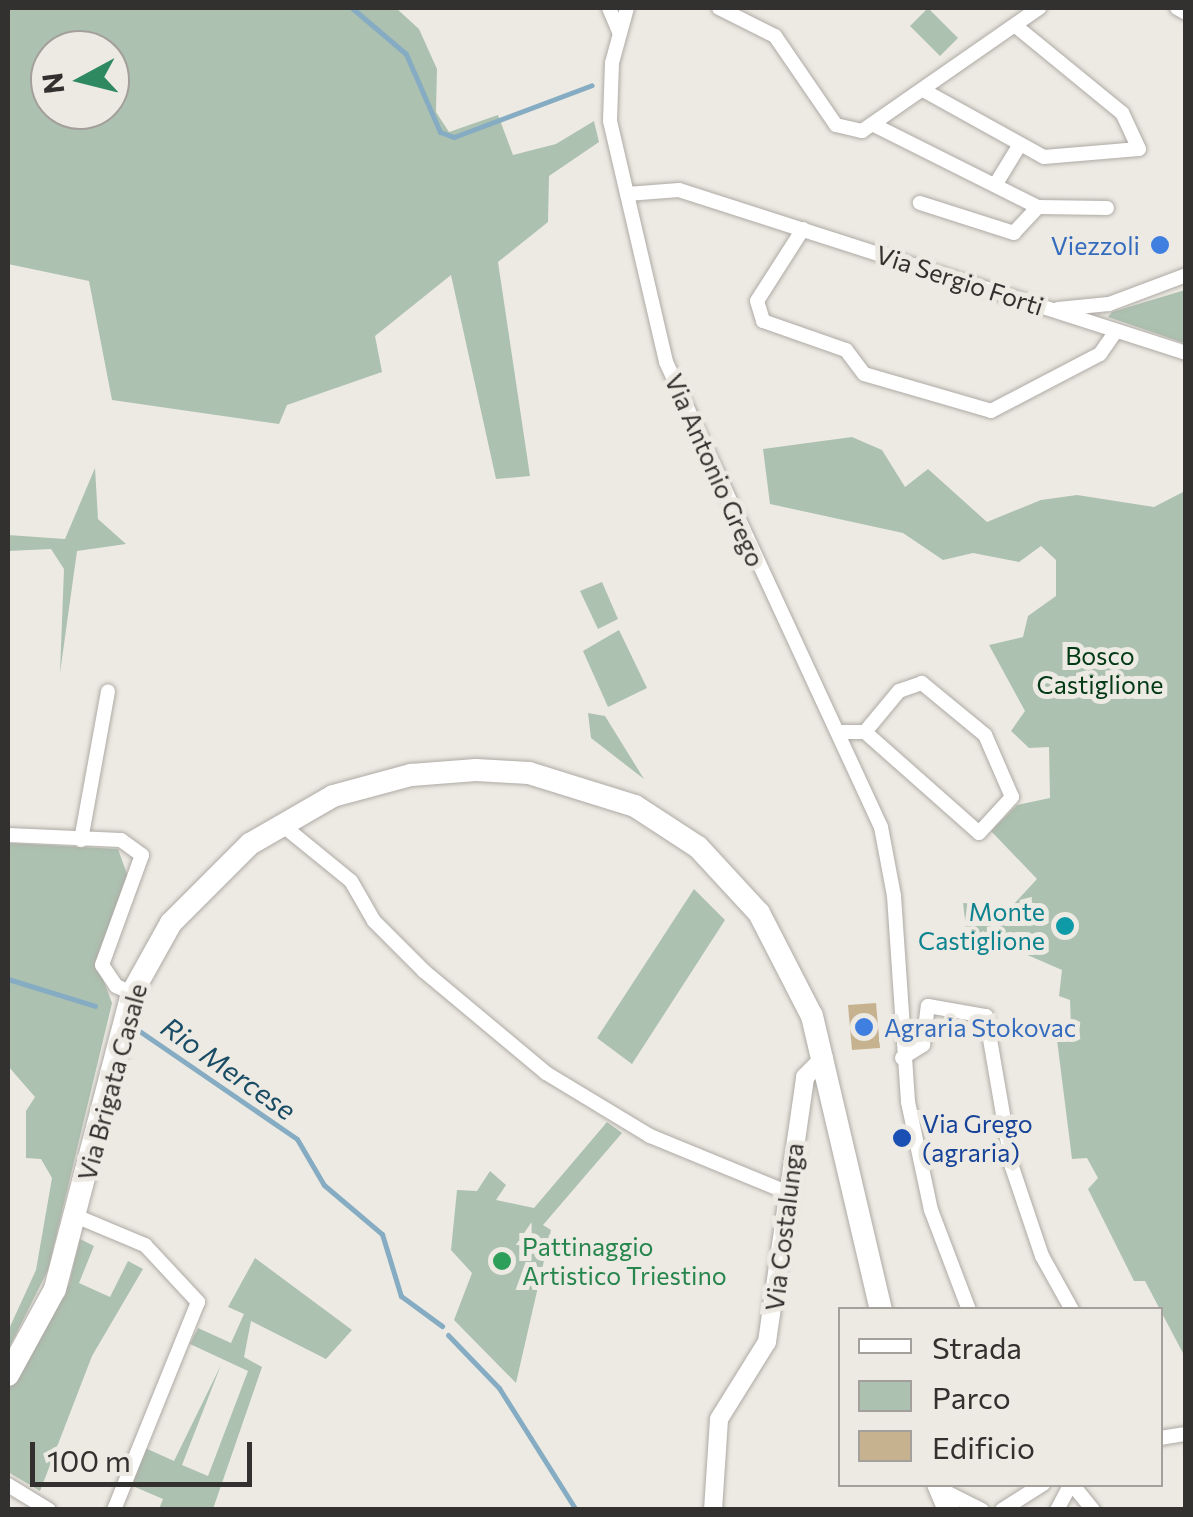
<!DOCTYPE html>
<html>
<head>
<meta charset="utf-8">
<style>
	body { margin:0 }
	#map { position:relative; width:1193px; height:1517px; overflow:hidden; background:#edeae3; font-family:Commissioner,sans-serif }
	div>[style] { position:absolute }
	.green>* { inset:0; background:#adc1b0 }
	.stream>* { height:5px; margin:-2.5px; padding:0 2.5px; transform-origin:2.5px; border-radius:2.5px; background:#85acc2 }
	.building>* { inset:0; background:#c6b28f }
	.roads { filter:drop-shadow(0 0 2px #aeaaa5) drop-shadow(0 0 2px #aeaaa5) }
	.minor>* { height:14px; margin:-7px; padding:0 7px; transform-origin:7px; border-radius:7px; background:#fff }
	.tertiary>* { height:18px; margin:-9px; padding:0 9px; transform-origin:9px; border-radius:9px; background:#fff }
	.primary>* { height:22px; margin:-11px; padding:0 11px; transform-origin:11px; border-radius:11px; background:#fff }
	.dots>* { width:28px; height:28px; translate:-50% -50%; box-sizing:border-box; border:5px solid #edeae3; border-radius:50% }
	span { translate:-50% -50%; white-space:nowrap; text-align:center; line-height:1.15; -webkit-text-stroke:10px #edeae3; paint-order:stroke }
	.shop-label { font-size:25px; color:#366cbe }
	.right { translate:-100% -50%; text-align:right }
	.left { translate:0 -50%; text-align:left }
	.street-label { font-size:25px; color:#33312f }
	.park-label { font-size:25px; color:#023915 }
	.culture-label { font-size:25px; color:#0d838f }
	.transit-label { font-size:25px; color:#164399 }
	.leisure-label { font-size:25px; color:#27864d }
	.water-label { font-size:28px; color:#194c64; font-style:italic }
	.frame { position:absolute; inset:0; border:10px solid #33312f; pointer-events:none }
	.legend { position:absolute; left:838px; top:1307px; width:325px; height:180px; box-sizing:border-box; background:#edeae3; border:2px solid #a3a09b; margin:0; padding:12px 18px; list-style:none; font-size:30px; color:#33312f }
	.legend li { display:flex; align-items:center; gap:20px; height:50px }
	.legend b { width:50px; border:2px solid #a3a09b }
	.north { position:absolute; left:30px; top:30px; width:100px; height:100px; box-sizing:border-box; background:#edeae3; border:2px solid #a3a09b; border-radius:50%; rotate:263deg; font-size:28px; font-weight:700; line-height:40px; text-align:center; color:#33312f }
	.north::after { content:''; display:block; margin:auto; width:35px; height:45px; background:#2e8960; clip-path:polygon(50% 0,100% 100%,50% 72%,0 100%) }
	.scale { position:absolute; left:30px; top:1442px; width:222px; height:45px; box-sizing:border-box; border:5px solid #33312f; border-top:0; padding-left:12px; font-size:30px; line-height:35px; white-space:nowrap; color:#33312f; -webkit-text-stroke:8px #edeae3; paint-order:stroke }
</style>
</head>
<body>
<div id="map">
	<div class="green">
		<div style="clip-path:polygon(evenodd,8px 8px,396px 8px,419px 29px,437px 69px,436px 112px,449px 132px,498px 115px,513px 155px,556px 144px,594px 121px,599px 142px,549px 176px,548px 222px,498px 262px,530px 476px,496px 479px,451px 275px,375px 336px,382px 372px,287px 405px,279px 424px,112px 400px,89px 281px,8px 264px,8px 8px,50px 50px,110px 50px,110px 110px,50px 110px,50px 50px)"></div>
		<div style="clip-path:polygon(928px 8px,958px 38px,940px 56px,910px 26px)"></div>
		<div style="clip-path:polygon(1185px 290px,1184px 343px,1108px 317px,1112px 312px)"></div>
		<div style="clip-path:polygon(852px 437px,882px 450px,905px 487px,928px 469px,987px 522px,1041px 500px,1077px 495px,1154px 507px,1185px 491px,1185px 1357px,1145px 1281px,1134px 1281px,1088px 1189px,1098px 1178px,1087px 1158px,1072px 1159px,1057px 1040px,1071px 1026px,1070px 1000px,1059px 996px,1062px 970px,966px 928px,963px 903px,1012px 906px,1037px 879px,991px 831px,1017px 805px,1050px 798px,1049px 747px,1029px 748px,1011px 731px,1025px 711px,989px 645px,1023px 637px,1028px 616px,1056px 596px,1056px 560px,1041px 546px,1019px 562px,973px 553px,943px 560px,903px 533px,770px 504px,763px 449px)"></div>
		<div style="clip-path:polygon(95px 468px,98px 519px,126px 544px,77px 551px,60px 673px,64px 569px,51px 549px,8px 551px,8px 535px,65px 539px)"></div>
		<div style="clip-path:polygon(602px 582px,618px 619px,598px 629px,580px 591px)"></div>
		<div style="clip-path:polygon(619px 630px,647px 688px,608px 707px,583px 651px)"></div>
		<div style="clip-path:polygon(588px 713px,605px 716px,644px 779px,591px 738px)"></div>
		<div style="clip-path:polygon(8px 843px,118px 849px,128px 877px,97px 963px,112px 1003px,48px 1270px,8px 1350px,8px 1331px,36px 1270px,52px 1178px,41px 1159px,26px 1158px,26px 1111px,35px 1097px,8px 1066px)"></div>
		<div style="clip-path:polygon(694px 889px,725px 920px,632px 1064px,597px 1038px)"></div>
		<div style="clip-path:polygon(607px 1122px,622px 1133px,543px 1225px,551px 1230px,516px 1383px,454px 1320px,472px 1273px,451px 1250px,457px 1190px,477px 1191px,490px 1171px,506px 1185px,496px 1200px,534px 1208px)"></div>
		<div style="clip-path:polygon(80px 1239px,94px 1246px,79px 1283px,110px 1297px,128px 1261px,143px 1269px,92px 1356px,40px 1491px,8px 1472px,8px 1389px,69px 1284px)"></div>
		<div style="clip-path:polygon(255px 1258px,352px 1330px,326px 1359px,251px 1321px,244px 1357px,262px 1367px,213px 1509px,159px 1509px,163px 1499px,128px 1484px,143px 1447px,174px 1461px,221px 1365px,182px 1465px,208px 1476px,248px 1371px,190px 1344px,198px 1328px,231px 1343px,244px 1314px,228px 1307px)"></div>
	</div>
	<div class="stream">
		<div style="left:352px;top:8px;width:71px;rotate:40.4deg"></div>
		<div style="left:406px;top:54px;width:85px;rotate:66.4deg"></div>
		<div style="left:440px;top:132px;width:15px;rotate:20deg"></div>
		<div style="left:454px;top:137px;width:147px;rotate:-20.6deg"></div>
		<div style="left:8px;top:979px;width:91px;rotate:17.2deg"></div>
		<div style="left:135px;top:1028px;width:196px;rotate:34.4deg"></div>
		<div style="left:297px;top:1139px;width:53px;rotate:59.6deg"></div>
		<div style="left:324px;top:1185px;width:76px;rotate:40.2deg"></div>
		<div style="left:382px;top:1234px;width:65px;rotate:73deg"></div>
		<div style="left:401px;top:1296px;width:51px;rotate:36.2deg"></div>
		<div style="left:448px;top:1335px;width:74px;rotate:46.1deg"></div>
		<div style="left:499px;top:1388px;width:144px;rotate:57.7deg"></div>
	</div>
	<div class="building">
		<div style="clip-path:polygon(876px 1003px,880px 1048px,852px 1050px,848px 1005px)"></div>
	</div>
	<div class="roads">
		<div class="minor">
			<div style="left:609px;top:8px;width:26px;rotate:67deg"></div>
			<div style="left:627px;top:8px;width:57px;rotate:105.3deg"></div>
			<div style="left:612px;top:63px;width:58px;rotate:92deg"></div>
			<div style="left:610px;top:121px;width:247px;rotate:76.9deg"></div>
			<div style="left:666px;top:362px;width:512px;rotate:65.19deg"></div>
			<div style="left:881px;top:827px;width:70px;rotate:79.3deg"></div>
			<div style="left:894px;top:896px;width:206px;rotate:86.1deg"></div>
			<div style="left:908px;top:1102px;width:110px;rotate:78deg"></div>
			<div style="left:931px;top:1210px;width:107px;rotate:69.2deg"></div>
			<div style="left:719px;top:8px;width:63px;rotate:26.6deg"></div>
			<div style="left:775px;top:36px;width:108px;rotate:55.6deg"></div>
			<div style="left:836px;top:125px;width:27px;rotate:13deg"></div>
			<div style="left:862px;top:131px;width:216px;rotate:-34.8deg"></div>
			<div style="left:1177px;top:8px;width:10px;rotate:29deg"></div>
			<div style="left:923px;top:90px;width:138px;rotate:29deg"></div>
			<div style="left:1044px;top:157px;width:95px;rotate:-4.8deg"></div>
			<div style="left:1139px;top:149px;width:40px;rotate:-115deg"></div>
			<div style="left:1122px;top:113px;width:136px;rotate:-140.7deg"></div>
			<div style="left:876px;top:126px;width:181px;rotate:26.6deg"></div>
			<div style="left:1038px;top:207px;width:35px;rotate:133deg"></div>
			<div style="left:1014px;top:233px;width:99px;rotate:-162.3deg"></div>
			<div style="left:997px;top:182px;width:42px;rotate:-58.6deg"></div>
			<div style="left:627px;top:194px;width:52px;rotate:-4.4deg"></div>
			<div style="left:679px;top:190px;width:533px;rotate:17.82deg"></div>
			<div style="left:1038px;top:207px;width:69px;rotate:0.8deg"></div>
			<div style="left:803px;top:229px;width:85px;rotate:122.6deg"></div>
			<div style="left:757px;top:301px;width:21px;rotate:73deg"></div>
			<div style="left:763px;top:321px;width:88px;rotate:19.3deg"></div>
			<div style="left:846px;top:350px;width:30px;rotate:53deg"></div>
			<div style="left:864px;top:374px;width:132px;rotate:16.2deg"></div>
			<div style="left:991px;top:411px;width:123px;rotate:-27.6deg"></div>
			<div style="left:1100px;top:354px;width:28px;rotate:-55deg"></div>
			<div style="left:1058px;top:309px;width:51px;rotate:-5.6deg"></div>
			<div style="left:1109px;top:304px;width:82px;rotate:-20.6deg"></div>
			<div style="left:842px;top:732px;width:23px"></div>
			<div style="left:865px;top:732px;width:152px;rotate:41.5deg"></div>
			<div style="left:979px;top:833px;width:49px;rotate:-47.5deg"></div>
			<div style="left:1012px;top:797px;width:68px;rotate:-113.5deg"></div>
			<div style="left:985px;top:735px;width:82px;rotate:-140.5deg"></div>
			<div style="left:922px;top:683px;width:24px;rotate:161deg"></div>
			<div style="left:899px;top:691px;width:53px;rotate:129.7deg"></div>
			<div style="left:281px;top:824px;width:90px;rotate:39.2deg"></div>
			<div style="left:351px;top:881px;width:46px;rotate:60.1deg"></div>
			<div style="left:374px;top:921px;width:71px;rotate:45deg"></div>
			<div style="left:424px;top:971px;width:159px;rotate:39.9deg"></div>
			<div style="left:546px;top:1073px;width:122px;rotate:31.2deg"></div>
			<div style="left:650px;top:1136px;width:145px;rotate:22.3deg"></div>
			<div style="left:8px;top:835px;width:113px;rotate:2.5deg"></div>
			<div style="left:121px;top:840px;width:26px;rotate:36deg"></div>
			<div style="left:142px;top:855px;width:117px;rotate:110deg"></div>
			<div style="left:102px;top:965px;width:25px;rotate:56deg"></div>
			<div style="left:116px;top:986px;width:17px;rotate:24deg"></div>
			<div style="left:81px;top:840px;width:151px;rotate:-79.7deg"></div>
			<div style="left:902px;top:1058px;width:25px;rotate:-32deg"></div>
			<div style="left:923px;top:1045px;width:39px;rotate:-83deg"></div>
			<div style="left:928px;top:1006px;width:59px;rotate:9.8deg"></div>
			<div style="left:986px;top:1016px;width:153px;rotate:80.2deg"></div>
			<div style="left:1012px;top:1167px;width:94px;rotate:71.4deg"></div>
			<div style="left:1042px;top:1256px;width:62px;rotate:60.9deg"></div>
			<div style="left:78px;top:1217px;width:73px;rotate:22.7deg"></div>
			<div style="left:145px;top:1245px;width:78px;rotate:47.1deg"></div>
			<div style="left:198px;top:1302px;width:224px;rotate:112deg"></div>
			<div style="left:1160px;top:1438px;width:26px;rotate:-9deg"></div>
			<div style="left:1072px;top:1484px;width:33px;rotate:51deg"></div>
			<div style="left:8px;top:1485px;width:48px;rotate:31.4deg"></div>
			<div style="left:942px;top:1490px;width:45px;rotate:26.6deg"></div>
			<div style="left:1002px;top:1510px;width:49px;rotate:-32.4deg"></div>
			<div style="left:1057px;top:1510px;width:30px;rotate:-62deg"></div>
		</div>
		<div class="tertiary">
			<div style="left:713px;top:1510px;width:91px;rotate:-86.2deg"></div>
			<div style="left:719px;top:1419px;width:91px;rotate:-58.1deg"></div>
			<div style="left:767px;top:1342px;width:268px;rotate:-81.8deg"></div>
			<div style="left:805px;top:1077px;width:27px;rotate:-45deg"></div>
		</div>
		<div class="primary">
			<div style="left:8px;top:1375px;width:98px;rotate:-61.3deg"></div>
			<div style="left:55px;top:1289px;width:306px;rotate:-75.4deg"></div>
			<div style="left:132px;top:993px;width:80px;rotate:-60.9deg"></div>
			<div style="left:171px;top:923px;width:112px;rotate:-45deg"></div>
			<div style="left:250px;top:844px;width:96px;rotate:-30deg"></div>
			<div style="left:333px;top:796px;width:81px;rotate:-15.1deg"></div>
			<div style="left:411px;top:775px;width:65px;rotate:-4.4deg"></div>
			<div style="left:476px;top:770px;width:53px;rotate:3.2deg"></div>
			<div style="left:529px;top:773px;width:111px;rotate:17.3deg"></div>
			<div style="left:635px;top:806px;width:75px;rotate:33.1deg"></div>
			<div style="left:698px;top:847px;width:90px;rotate:47.3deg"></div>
			<div style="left:759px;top:913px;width:116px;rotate:62.8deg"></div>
			<div style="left:812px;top:1016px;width:302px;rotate:76.8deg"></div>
			<div style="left:938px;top:1484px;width:28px;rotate:67deg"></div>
		</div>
	</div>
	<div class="dots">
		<div style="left:1160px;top:245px;background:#3f7fe0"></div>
		<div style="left:1065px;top:926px;background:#0f9aa8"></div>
		<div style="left:864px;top:1027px;background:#3f7fe0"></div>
		<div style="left:902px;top:1138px;background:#1a4fb4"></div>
		<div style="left:502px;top:1261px;background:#2e9e5b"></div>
	</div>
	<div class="shop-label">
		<span class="right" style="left:1140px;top:245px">Viezzoli</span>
		<span class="left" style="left:884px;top:1027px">Agraria Stokovac</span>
	</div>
	<div class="street-label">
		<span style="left:960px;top:280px;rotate:18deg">Via Sergio Forti</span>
		<span style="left:715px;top:470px;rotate:66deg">Via Antonio Grego</span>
		<span style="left:112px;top:1082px;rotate:-75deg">Via Brigata Casale</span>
		<span style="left:784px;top:1227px;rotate:-83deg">Via Costalunga</span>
	</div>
	<div class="park-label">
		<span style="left:1100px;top:670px">Bosco<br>Castiglione</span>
	</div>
	<div class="culture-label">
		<span class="right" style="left:1045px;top:926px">Monte<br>Castiglione</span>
	</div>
	<div class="transit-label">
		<span class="left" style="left:922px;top:1138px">Via Grego<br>(agraria)</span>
	</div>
	<div class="leisure-label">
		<span class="left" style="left:522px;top:1261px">Pattinaggio<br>Artistico Triestino</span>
	</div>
	<div class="water-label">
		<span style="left:229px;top:1068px;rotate:35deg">Rio Mercese</span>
	</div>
	<div class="frame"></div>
	<ul class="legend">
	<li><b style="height:12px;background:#fff"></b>Strada</li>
	<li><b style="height:28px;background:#adc1b0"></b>Parco</li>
	<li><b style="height:28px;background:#c6b28f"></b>Edificio</li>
	</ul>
	<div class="north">N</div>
	<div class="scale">100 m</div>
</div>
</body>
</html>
